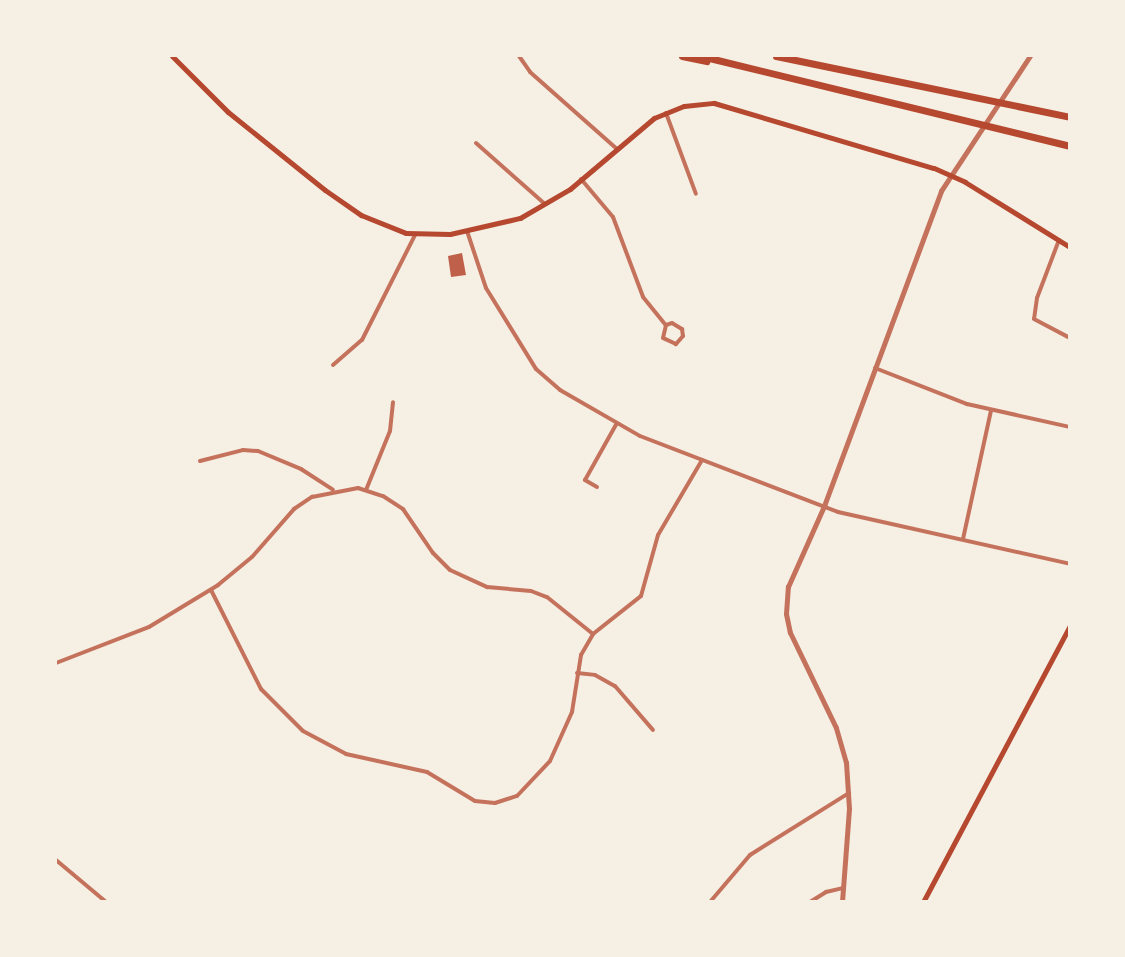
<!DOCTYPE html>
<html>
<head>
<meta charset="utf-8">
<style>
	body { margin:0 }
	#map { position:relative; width:1125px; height:957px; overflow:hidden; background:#f6efe4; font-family:"DM Sans",sans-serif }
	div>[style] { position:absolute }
	.building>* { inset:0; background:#bf614a }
	.minor>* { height:4px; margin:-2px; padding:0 2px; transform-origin:2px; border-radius:2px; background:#c5725c }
	.tertiary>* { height:4.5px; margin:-2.25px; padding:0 2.25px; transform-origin:2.25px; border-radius:2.25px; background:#c5725c }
	.secondary>* { height:5px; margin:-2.5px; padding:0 2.5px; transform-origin:2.5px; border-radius:2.5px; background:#b5482f }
	.primary>* { height:5px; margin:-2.5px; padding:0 2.5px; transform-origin:2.5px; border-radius:2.5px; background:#b5482f }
	.motorway>* { height:7px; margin:-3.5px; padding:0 3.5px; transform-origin:3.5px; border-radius:3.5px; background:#b5482f }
	span { translate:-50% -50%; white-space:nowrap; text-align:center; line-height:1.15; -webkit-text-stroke:5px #f6efe4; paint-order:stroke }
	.frame { position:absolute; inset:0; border:57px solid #f6efe4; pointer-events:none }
</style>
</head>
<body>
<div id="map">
	<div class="building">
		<div style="clip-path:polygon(462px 253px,466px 275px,451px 277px,448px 256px)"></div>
	</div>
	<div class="minor">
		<div style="left:519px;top:56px;width:19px;rotate:55deg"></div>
		<div style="left:530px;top:72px;width:115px;rotate:41.5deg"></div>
		<div style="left:666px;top:113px;width:86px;rotate:69.7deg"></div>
		<div style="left:476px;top:143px;width:92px;rotate:41.5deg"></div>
		<div style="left:581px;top:179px;width:50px;rotate:49.9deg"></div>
		<div style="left:613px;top:217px;width:85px;rotate:69.4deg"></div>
		<div style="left:643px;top:297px;width:36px;rotate:51deg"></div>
		<div style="left:666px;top:325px;width:6px;rotate:-18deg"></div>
		<div style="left:672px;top:323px;width:12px;rotate:31deg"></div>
		<div style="left:682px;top:329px;width:7px;rotate:82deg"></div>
		<div style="left:683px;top:336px;width:11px;rotate:131deg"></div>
		<div style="left:676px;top:344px;width:14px;rotate:-155deg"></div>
		<div style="left:663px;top:338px;width:13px;rotate:-77deg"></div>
		<div style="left:467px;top:231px;width:60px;rotate:71.6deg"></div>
		<div style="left:486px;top:288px;width:95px;rotate:58.3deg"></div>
		<div style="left:536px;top:369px;width:32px;rotate:41deg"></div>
		<div style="left:560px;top:390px;width:92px;rotate:29.9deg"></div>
		<div style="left:640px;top:436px;width:212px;rotate:21deg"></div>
		<div style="left:838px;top:512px;width:238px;rotate:12.6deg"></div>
		<div style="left:1059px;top:240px;width:62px;rotate:110.8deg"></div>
		<div style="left:1037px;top:298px;width:21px;rotate:98deg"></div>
		<div style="left:1034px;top:319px;width:41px;rotate:27.8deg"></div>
		<div style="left:333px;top:365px;width:38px;rotate:-41deg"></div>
		<div style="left:362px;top:340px;width:118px;rotate:-63.2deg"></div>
		<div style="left:875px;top:368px;width:99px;rotate:21.4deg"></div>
		<div style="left:967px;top:404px;width:106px;rotate:12.6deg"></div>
		<div style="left:200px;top:461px;width:44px;rotate:-14.3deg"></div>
		<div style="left:243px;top:450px;width:15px;rotate:4deg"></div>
		<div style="left:258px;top:451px;width:47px;rotate:22.7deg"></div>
		<div style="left:301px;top:469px;width:38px;rotate:33deg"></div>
		<div style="left:597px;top:487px;width:14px;rotate:-150deg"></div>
		<div style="left:585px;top:480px;width:65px;rotate:-60.7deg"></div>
		<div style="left:366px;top:490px;width:64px;rotate:-67.9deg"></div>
		<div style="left:390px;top:431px;width:29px;rotate:-84deg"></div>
		<div style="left:963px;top:539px;width:131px;rotate:-77.7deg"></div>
		<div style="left:211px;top:590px;width:111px;rotate:63.2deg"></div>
		<div style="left:261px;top:689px;width:59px;rotate:45deg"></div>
		<div style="left:303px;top:731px;width:49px;rotate:28.1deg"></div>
		<div style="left:346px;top:754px;width:83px;rotate:12.5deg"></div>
		<div style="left:427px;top:772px;width:56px;rotate:31.1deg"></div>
		<div style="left:475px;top:801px;width:20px;rotate:6deg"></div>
		<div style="left:495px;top:803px;width:23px;rotate:-18deg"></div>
		<div style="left:517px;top:796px;width:48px;rotate:-46.7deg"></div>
		<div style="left:550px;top:761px;width:54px;rotate:-65.8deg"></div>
		<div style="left:572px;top:712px;width:58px;rotate:-81deg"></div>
		<div style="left:581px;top:655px;width:24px;rotate:-60deg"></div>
		<div style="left:593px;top:634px;width:61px;rotate:-38.4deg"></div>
		<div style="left:641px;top:596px;width:63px;rotate:-74.4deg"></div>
		<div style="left:658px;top:535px;width:87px;rotate:-59.6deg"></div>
		<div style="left:56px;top:663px;width:100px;rotate:-21.2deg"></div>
		<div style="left:149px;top:627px;width:81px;rotate:-31.3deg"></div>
		<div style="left:218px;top:585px;width:44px;rotate:-39.5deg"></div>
		<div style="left:252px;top:557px;width:64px;rotate:-48.8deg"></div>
		<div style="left:294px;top:509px;width:22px;rotate:-34deg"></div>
		<div style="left:312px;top:497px;width:47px;rotate:-11.1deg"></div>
		<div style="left:358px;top:488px;width:26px;rotate:18deg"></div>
		<div style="left:383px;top:496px;width:24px;rotate:33deg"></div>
		<div style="left:403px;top:509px;width:53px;rotate:55.7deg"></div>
		<div style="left:433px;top:553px;width:24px;rotate:45deg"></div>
		<div style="left:450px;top:570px;width:41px;rotate:24.7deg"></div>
		<div style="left:487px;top:587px;width:44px;rotate:5.2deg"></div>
		<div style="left:531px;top:591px;width:17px;rotate:21deg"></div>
		<div style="left:547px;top:597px;width:59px;rotate:38.8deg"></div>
		<div style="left:577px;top:673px;width:18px;rotate:6deg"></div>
		<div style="left:595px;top:675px;width:23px;rotate:29deg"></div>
		<div style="left:615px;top:686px;width:58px;rotate:49.2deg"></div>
		<div style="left:56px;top:860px;width:65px;rotate:40deg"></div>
		<div style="left:710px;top:902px;width:62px;rotate:-49.6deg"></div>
		<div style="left:750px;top:855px;width:117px;rotate:-32.1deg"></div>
		<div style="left:810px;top:902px;width:19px;rotate:-32deg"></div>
		<div style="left:826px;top:892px;width:17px;rotate:-13deg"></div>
	</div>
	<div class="tertiary">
		<div style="left:842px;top:902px;width:93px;rotate:-85.7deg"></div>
		<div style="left:849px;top:809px;width:46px;rotate:-93.7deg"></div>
		<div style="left:846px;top:763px;width:36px;rotate:-106deg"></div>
		<div style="left:836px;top:728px;width:106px;rotate:-115.8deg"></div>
		<div style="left:790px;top:633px;width:19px;rotate:-102deg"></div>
		<div style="left:786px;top:614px;width:27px;rotate:-86deg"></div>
		<div style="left:788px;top:587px;width:89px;rotate:-66deg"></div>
		<div style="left:824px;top:506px;width:336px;rotate:-69.6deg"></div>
		<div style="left:941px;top:191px;width:162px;rotate:-56.6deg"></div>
	</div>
	<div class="secondary">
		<div style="left:172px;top:56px;width:79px;rotate:45deg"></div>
		<div style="left:228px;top:112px;width:124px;rotate:38.8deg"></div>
		<div style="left:325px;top:190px;width:44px;rotate:34.8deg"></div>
		<div style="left:361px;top:215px;width:48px;rotate:21.8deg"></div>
		<div style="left:406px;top:233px;width:44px;rotate:1.3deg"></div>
		<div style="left:450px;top:234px;width:72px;rotate:-12.9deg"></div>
		<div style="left:520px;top:218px;width:58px;rotate:-30.1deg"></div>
		<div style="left:570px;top:189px;width:110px;rotate:-40.2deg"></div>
		<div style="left:654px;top:118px;width:32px;rotate:-22deg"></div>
		<div style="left:684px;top:106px;width:30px;rotate:-6deg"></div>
		<div style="left:714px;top:103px;width:229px;rotate:16.5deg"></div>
		<div style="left:934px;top:168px;width:34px;rotate:24deg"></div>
		<div style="left:965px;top:182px;width:123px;rotate:31.8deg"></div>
	</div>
	<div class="primary">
		<div style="left:923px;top:902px;width:314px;rotate:-62deg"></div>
	</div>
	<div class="motorway">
		<div style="left:682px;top:56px;width:25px;rotate:12deg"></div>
		<div style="left:701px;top:56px;width:380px;rotate:13.7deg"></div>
		<div style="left:776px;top:56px;width:300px;rotate:11.7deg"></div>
	</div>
	<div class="frame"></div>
</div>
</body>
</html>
